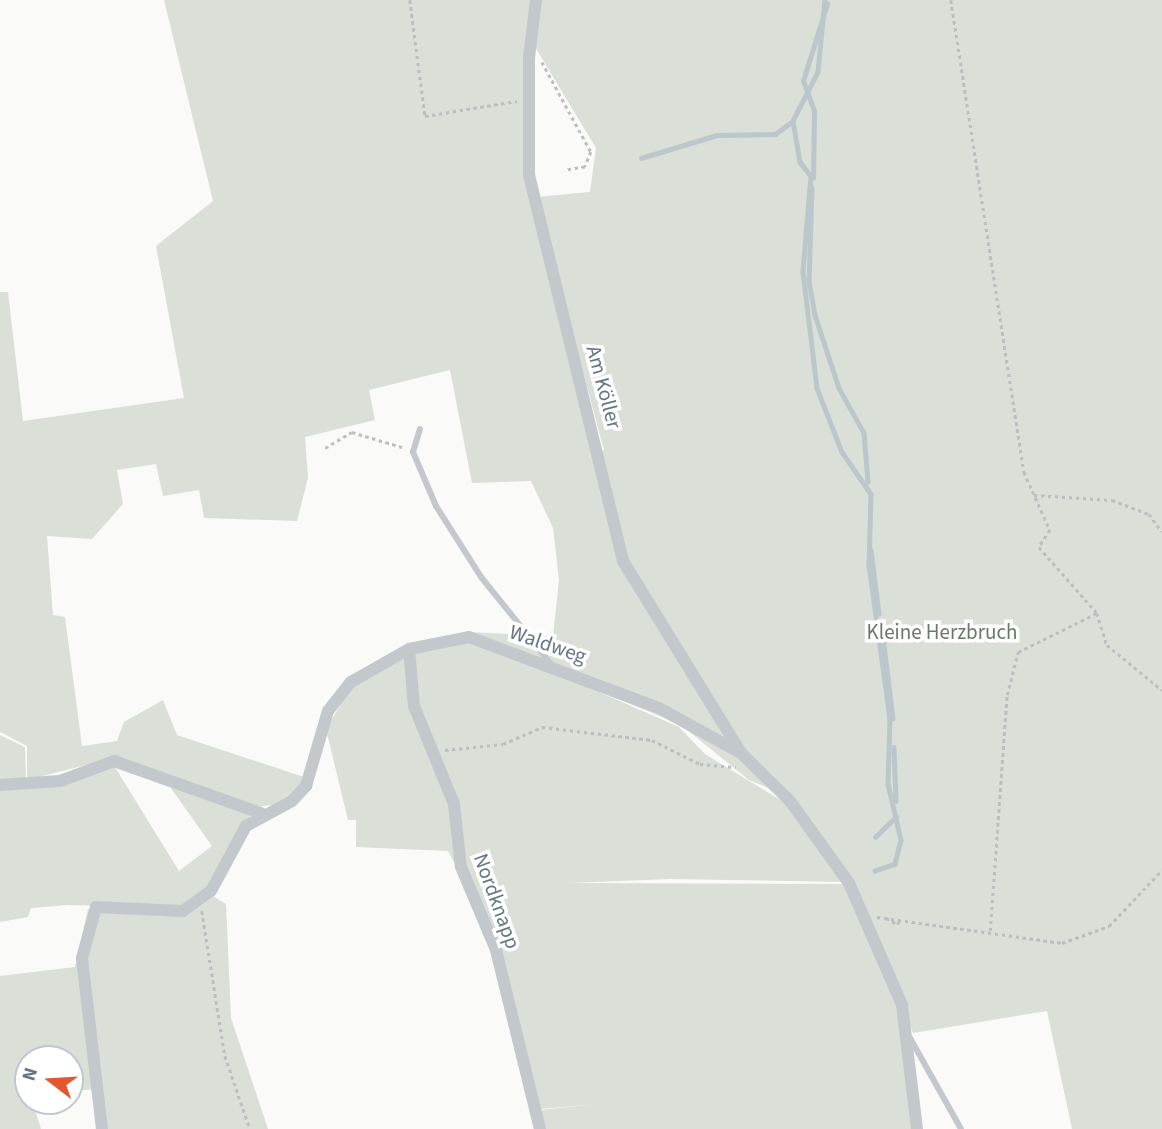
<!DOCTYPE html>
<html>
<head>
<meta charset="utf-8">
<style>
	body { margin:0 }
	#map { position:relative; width:1162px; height:1129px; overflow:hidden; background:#fafaf8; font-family:"Source Sans 3",sans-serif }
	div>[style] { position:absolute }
	.green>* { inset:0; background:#dadfd7 }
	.stream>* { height:4.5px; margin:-2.25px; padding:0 2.25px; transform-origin:2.25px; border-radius:2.25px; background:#bbc7cb }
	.path>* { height:2.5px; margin-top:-1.25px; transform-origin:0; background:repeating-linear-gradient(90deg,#bbbfc2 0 3.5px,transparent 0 7px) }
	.service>* { height:6px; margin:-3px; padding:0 3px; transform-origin:3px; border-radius:3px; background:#c3c8cc }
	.minor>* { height:12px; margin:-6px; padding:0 6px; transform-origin:6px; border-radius:6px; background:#c3c8cc }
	span { translate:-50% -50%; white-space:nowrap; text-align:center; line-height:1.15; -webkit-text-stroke:7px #fff; paint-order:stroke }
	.street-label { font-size:21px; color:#657683 }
	.park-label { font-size:21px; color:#687a64 }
	.north { position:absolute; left:14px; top:1045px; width:70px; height:70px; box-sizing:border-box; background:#fff; border:2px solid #c1c8cd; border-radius:50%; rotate:287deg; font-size:19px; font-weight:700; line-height:28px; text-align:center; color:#657683 }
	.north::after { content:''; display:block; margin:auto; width:24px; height:32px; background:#e4572e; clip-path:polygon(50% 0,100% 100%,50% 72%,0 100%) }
</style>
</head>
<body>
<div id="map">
	<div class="green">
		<div style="clip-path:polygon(164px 0,533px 0,525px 175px,598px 451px,587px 458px,604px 450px,536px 197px,590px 192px,596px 148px,535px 47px,540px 0,1162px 0,1162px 1129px,1072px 1129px,1047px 1011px,913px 1033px,853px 882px,794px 798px,749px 780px,681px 725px,549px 670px,679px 727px,705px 754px,787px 804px,844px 882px,670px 879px,569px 883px,846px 884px,900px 1005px,913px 1129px,545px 1129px,540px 1110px,595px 1104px,541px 1109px,495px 939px,505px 939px,494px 937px,448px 851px,356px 847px,356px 820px,348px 820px,326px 729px,353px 684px,385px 662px,468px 632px,553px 636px,559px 580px,553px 528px,531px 481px,472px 483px,450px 370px,369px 390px,375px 420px,305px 437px,308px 478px,297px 521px,204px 518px,199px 490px,163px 496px,156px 464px,117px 470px,123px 504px,92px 539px,47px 536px,53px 615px,65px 617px,82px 746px,117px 741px,124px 722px,163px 700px,177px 735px,307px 778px,298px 792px,274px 805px,252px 807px,113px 758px,27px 780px,27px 746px,0 732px,0 292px,8px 292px,23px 421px,184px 398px,156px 246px,213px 201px)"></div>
		<div style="clip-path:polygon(0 735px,25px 747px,26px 780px,0 782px)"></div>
		<div style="clip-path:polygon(113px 764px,179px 871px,212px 846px,163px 777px,252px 813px,208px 889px,183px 908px,68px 905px,31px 908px,28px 917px,0 922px,0 789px)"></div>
		<div style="clip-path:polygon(211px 895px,226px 904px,231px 1018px,268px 1129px,108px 1129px,99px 1089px,70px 1091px,70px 1059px,28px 1059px,28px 1101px,46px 1101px,35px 1110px,41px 1129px,0 1129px,0 976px,75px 967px,88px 909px,184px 913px)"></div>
	</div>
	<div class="stream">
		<div style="left:825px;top:0;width:72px;rotate:95.6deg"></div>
		<div style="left:818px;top:72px;width:55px;rotate:117deg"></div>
		<div style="left:793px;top:121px;width:42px;rotate:80.3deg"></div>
		<div style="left:800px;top:162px;width:18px;rotate:52deg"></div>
		<div style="left:811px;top:176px;width:96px;rotate:94.8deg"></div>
		<div style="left:803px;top:272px;width:117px;rotate:83.1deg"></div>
		<div style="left:817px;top:388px;width:69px;rotate:68.7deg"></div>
		<div style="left:842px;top:452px;width:51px;rotate:55.4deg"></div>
		<div style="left:871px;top:494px;width:71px;rotate:91.6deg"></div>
		<div style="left:869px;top:565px;width:154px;rotate:82.2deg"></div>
		<div style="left:890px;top:718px;width:66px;rotate:91.7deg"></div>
		<div style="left:888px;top:784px;width:57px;rotate:76.9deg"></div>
		<div style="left:901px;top:840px;width:25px;rotate:104deg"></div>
		<div style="left:895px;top:864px;width:21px;rotate:161deg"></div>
		<div style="left:641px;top:158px;width:79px;rotate:-16.8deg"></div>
		<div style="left:717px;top:135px;width:58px;rotate:-1deg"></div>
		<div style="left:775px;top:134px;width:22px;rotate:-36deg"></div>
		<div style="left:813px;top:178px;width:67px;rotate:-89.1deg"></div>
		<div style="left:814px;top:111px;width:32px;rotate:-110deg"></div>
		<div style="left:803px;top:81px;width:81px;rotate:-72.7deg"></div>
		<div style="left:812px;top:187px;width:94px;rotate:91.8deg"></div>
		<div style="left:809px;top:281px;width:35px;rotate:80deg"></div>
		<div style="left:815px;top:315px;width:77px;rotate:71.8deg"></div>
		<div style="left:839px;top:388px;width:51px;rotate:60.9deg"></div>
		<div style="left:864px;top:433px;width:49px;rotate:85.3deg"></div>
		<div style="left:871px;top:550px;width:64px;rotate:82.9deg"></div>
		<div style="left:882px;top:629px;width:90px;rotate:83deg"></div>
		<div style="left:894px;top:747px;width:54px;rotate:87.9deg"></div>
		<div style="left:875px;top:837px;width:29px;rotate:-44deg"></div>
	</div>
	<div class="path">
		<div style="left:410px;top:0;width:117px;rotate:82.6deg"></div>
		<div style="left:425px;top:116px;width:93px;rotate:-9.3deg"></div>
		<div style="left:951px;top:0;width:478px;rotate:81.2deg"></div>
		<div style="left:1024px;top:472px;width:64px;rotate:65.9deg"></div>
		<div style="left:1050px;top:530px;width:20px;rotate:123deg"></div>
		<div style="left:1039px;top:547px;width:88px;rotate:48.7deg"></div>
		<div style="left:1097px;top:613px;width:34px;rotate:73deg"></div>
		<div style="left:1107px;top:645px;width:71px;rotate:39.3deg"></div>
		<div style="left:542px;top:62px;width:102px;rotate:61.4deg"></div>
		<div style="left:591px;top:152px;width:16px;rotate:112deg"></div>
		<div style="left:585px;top:167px;width:20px;rotate:171deg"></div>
		<div style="left:325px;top:448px;width:31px;rotate:-31deg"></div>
		<div style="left:352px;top:432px;width:55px;rotate:16.8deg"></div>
		<div style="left:1034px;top:495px;width:78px;rotate:3.7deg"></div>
		<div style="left:1112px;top:500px;width:40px;rotate:21deg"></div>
		<div style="left:1149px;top:514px;width:22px;rotate:54deg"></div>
		<div style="left:445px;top:750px;width:58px;rotate:-5.9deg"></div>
		<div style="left:503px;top:744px;width:43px;rotate:-23.6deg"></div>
		<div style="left:542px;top:727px;width:111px;rotate:6.7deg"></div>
		<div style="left:652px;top:740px;width:54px;rotate:26.6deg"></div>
		<div style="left:700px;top:764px;width:36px;rotate:5deg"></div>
		<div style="left:202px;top:911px;width:147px;rotate:81deg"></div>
		<div style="left:225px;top:1056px;width:77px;rotate:71.1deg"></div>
		<div style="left:877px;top:917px;width:187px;rotate:8deg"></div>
		<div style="left:1062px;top:943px;width:50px;rotate:-19.9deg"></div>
		<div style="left:1109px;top:926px;width:77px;rotate:-46.6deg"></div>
		<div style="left:886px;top:918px;width:13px;rotate:29deg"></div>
		<div style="left:897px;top:924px;width:6px;rotate:-51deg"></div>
		<div style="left:990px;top:931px;width:237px;rotate:-85.9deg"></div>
		<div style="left:1007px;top:695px;width:44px;rotate:-75.7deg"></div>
		<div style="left:1018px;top:652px;width:88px;rotate:-26.3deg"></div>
	</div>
	<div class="service">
		<div style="left:420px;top:429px;width:24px;rotate:107deg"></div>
		<div style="left:413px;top:452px;width:59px;rotate:66.9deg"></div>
		<div style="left:436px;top:506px;width:84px;rotate:57.6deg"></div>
		<div style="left:481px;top:577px;width:112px;rotate:51.2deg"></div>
		<div style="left:910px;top:1038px;width:104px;rotate:60.7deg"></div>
	</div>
	<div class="minor">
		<div style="left:536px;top:0;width:58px;rotate:96.9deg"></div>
		<div style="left:529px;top:58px;width:117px;rotate:90deg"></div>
		<div style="left:529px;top:175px;width:397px;rotate:76.3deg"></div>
		<div style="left:623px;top:561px;width:225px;rotate:58.4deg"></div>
		<div style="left:409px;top:649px;width:57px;rotate:85deg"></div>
		<div style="left:414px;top:706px;width:106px;rotate:67.8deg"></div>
		<div style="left:454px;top:804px;width:63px;rotate:83.7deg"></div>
		<div style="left:461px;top:867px;width:90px;rotate:67.1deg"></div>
		<div style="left:496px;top:950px;width:184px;rotate:76.2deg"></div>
		<div style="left:0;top:785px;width:60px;rotate:-3.8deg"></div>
		<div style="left:60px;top:781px;width:58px;rotate:-20.3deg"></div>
		<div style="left:114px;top:761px;width:156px;rotate:19.5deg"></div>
		<div style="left:102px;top:1129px;width:172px;rotate:-96.7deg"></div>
		<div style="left:82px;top:958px;width:53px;rotate:-74.6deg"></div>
		<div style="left:96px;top:907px;width:87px;rotate:2.6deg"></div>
		<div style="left:183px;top:911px;width:34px;rotate:-36deg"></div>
		<div style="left:211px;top:891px;width:74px;rotate:-61.7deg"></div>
		<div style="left:246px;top:826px;width:52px;rotate:-28.5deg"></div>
		<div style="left:292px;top:801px;width:21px;rotate:-47deg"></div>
		<div style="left:306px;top:786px;width:78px;rotate:-73.7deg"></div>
		<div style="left:328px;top:711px;width:37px;rotate:-52deg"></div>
		<div style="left:351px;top:682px;width:67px;rotate:-29.6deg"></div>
		<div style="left:409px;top:649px;width:61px;rotate:-11.3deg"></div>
		<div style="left:469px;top:637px;width:203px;rotate:20.5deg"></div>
		<div style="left:659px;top:708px;width:94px;rotate:28.8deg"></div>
		<div style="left:741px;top:753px;width:69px;rotate:44.4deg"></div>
		<div style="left:790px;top:801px;width:101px;rotate:54.3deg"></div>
		<div style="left:849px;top:883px;width:133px;rotate:66.5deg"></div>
		<div style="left:902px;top:1005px;width:125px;rotate:83.1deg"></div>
	</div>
	<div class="street-label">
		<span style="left:604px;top:387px;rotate:75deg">Am Köller</span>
		<span style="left:548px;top:644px;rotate:19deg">Waldweg</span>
		<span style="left:497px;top:901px;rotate:70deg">Nordknapp</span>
	</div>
	<div class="park-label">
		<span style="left:942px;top:632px">Kleine Herzbruch</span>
	</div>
	<div class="north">N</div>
</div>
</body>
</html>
